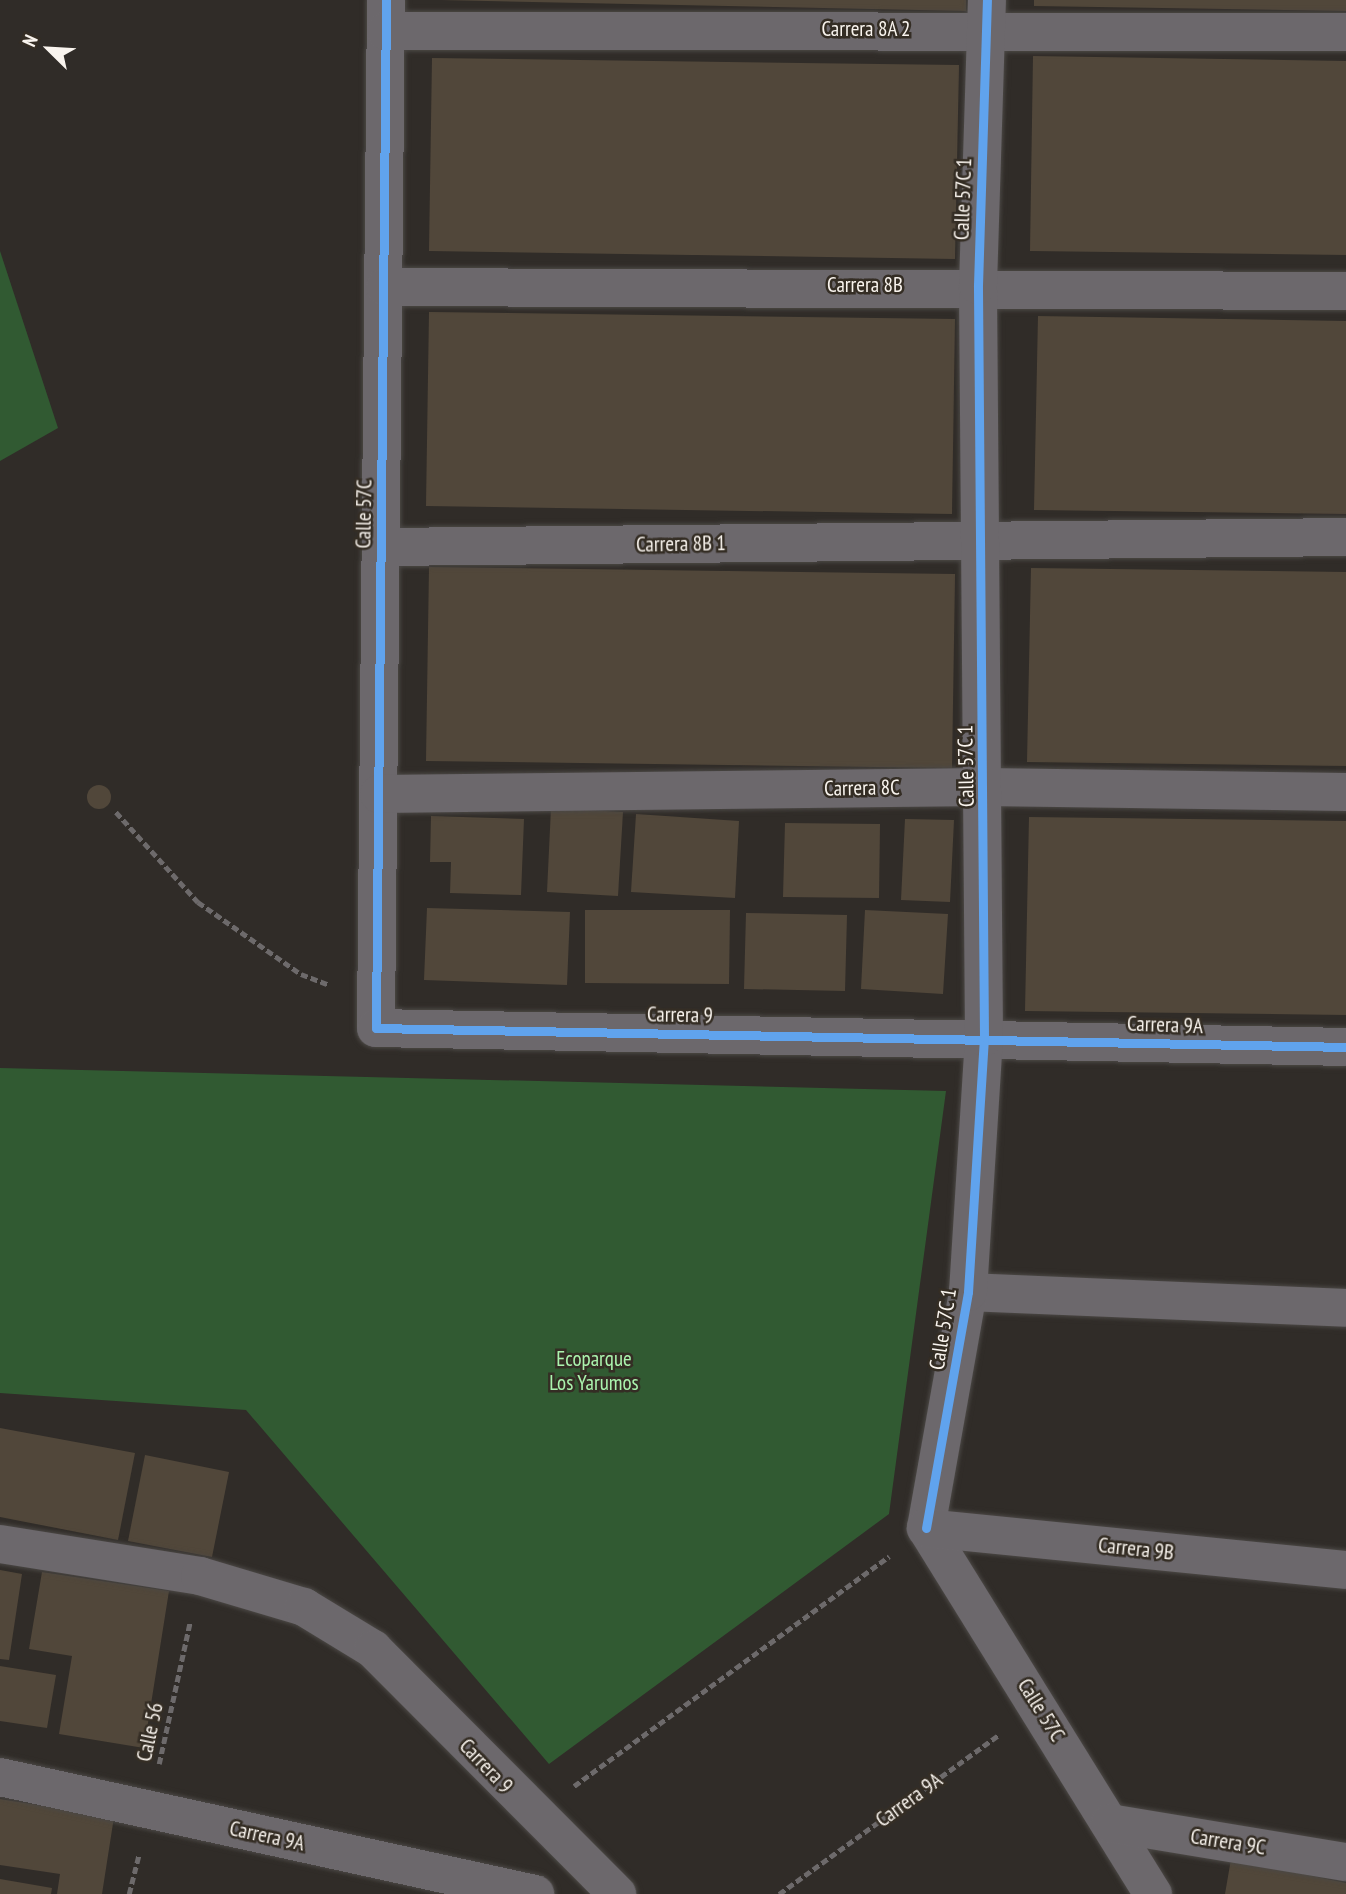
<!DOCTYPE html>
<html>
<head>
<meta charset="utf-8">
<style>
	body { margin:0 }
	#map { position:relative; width:1346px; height:1894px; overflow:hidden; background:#302c28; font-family:"PT Sans Narrow",sans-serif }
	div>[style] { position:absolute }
	.forest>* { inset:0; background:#315a32 }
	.building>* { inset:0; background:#51473a }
	.round { border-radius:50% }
	.path>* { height:4.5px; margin-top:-2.25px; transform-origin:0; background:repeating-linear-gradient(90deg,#6d6a6b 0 7px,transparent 0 10.5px) }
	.roads { filter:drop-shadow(0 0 2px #4b4845) drop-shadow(0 0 2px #4b4845) }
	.street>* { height:38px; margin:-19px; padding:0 19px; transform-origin:19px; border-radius:19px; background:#6c686c }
	.cycleway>* { height:9px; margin:-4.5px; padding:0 4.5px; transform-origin:4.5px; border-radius:4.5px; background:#60a3ed }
	span { translate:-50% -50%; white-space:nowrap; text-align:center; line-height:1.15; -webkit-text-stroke:5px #342d24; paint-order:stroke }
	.street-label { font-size:21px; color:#f9f4ee }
	.park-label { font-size:21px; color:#abf4ae }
	.north { position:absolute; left:14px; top:14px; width:70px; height:70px; -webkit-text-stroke:5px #342d24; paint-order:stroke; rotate:294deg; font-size:19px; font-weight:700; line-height:28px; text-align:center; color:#f9f4ee }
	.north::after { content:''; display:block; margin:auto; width:24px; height:32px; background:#f9f4ee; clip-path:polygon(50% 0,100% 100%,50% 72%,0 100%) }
</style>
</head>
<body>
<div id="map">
	<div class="forest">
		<div style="clip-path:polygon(0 251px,58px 428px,0 461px)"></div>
		<div style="clip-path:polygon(0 1068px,946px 1091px,889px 1514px,549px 1764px,246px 1410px,0 1393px)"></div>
	</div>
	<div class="building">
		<div style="clip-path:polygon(440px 0,966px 0,966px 11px)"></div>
		<div style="clip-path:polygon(1034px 0,1346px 0,1346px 11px,1034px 6px)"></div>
		<div style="clip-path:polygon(1033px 56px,1346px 61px,1346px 255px,1030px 251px)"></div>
		<div style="clip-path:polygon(432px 58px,959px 65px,955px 259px,429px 251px)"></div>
		<div style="clip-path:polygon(429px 312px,955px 319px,952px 514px,426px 506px)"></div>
		<div style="clip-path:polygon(1038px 316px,1346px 321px,1346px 514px,1034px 510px)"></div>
		<div style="clip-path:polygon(429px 567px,955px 574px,952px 768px,426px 761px)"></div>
		<div style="clip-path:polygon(1031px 568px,1346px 572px,1346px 766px,1027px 762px)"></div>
		<div class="round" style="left:87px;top:785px;width:24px;height:24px"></div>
		<div style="clip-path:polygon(551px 808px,623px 812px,618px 896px,547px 892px)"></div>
		<div style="clip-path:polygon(636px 814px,739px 821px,735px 898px,631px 892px)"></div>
		<div style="clip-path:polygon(431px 816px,524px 819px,521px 895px,450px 893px,451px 862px,430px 862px)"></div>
		<div style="clip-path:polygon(1029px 817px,1346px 821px,1346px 1015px,1025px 1011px)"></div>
		<div style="clip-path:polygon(905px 819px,954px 820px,950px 902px,901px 900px)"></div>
		<div style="clip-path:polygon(785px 823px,880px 824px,879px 898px,783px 897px)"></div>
		<div style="clip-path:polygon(427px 908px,570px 912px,567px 985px,424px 980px)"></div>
		<div style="clip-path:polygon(585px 910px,730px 910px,729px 984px,585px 983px)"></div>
		<div style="clip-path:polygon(865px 910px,948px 914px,943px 994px,861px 989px)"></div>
		<div style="clip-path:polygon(746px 913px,847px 915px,845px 991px,744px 989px)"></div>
		<div style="clip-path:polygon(0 1428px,135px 1453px,118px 1540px,0 1517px)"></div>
		<div style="clip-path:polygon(145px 1455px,229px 1472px,212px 1557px,128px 1541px)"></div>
		<div style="clip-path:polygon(0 1570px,22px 1574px,9px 1660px,0 1659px)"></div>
		<div style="clip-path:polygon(42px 1572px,169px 1591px,144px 1748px,59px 1734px,72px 1656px,29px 1649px)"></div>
		<div style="clip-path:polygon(0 1666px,56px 1675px,47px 1728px,0 1721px)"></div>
		<div style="clip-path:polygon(0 1799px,114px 1817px,102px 1894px,57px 1894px,60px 1874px,0 1865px)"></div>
		<div style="clip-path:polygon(1231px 1859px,1346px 1883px,1346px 1894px,1225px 1894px)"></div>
		<div style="clip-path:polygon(0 1879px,52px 1888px,51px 1894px,0 1894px)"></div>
	</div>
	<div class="path">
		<div style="left:116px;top:812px;width:122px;rotate:47.7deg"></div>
		<div style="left:198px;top:902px;width:126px;rotate:35deg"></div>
		<div style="left:301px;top:974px;width:31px;rotate:21deg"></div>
		<div style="left:159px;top:1764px;width:145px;rotate:-77.7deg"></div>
		<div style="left:574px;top:1786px;width:390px;rotate:-36.1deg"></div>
		<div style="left:129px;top:1894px;width:41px;rotate:-76deg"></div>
		<div style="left:779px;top:1894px;width:271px;rotate:-35.9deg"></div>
	</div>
	<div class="roads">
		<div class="street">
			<div style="left:386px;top:0;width:1028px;rotate:90.56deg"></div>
			<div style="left:376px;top:1028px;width:970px;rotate:1.12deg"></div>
			<div style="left:386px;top:31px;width:960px;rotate:0.06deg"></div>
			<div style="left:385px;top:287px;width:961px;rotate:0.24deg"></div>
			<div style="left:381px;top:547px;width:965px;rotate:-0.59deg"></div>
			<div style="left:379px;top:794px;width:605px;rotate:-0.66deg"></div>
			<div style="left:984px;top:787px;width:362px;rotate:0.8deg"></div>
			<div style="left:968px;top:1292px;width:378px;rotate:2.4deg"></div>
			<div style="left:926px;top:1528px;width:240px;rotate:-79.9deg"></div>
			<div style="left:968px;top:1292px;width:256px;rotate:-86.4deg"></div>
			<div style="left:984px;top:1037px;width:752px;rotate:-90.46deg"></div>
			<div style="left:978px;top:285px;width:285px;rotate:-88.2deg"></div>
			<div style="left:926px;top:1528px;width:431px;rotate:58.2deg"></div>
			<div style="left:926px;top:1528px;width:422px;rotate:5.7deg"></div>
			<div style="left:0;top:1544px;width:203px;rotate:9.1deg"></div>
			<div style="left:200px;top:1576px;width:109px;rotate:16.6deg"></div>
			<div style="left:304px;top:1607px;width:81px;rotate:31.3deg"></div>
			<div style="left:373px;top:1649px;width:346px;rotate:45.1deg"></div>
			<div style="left:0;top:1777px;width:548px;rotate:12.34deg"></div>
			<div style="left:1110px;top:1823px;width:239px;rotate:9.4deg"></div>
		</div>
	</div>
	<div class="cycleway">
		<div style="left:386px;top:0;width:1028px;rotate:90.56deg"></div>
		<div style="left:376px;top:1028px;width:970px;rotate:1.12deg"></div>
		<div style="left:926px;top:1528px;width:240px;rotate:-79.9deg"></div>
		<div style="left:968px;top:1292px;width:256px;rotate:-86.4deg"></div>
		<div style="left:984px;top:1037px;width:752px;rotate:-90.46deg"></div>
		<div style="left:978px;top:285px;width:285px;rotate:-88.2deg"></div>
	</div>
	<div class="street-label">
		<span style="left:866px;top:29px">Carrera 8A 2</span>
		<span style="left:963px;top:199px;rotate:-88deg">Calle 57C 1</span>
		<span style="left:865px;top:285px">Carrera 8B</span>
		<span style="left:364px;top:514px;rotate:-89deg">Calle 57C</span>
		<span style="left:681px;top:544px;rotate:-1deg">Carrera 8B 1</span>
		<span style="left:966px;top:766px;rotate:-91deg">Calle 57C 1</span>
		<span style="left:862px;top:788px;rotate:-1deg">Carrera 8C</span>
		<span style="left:680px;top:1015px;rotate:1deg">Carrera 9</span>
		<span style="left:1165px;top:1025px;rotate:2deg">Carrera 9A</span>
		<span style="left:943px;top:1329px;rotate:-81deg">Calle 57C 1</span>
		<span style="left:1136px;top:1549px;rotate:6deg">Carrera 9B</span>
		<span style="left:1041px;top:1710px;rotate:58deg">Calle 57C</span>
		<span style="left:150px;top:1732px;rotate:-78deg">Calle 56</span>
		<span style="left:486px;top:1766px;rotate:46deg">Carrera 9</span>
		<span style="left:909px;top:1800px;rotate:-36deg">Carrera 9A</span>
		<span style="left:267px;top:1836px;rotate:12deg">Carrera 9A</span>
		<span style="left:1228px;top:1842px;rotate:9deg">Carrera 9C</span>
	</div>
	<div class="park-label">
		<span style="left:594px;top:1371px">Ecoparque<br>Los Yarumos</span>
	</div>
	<div class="north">N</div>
</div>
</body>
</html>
